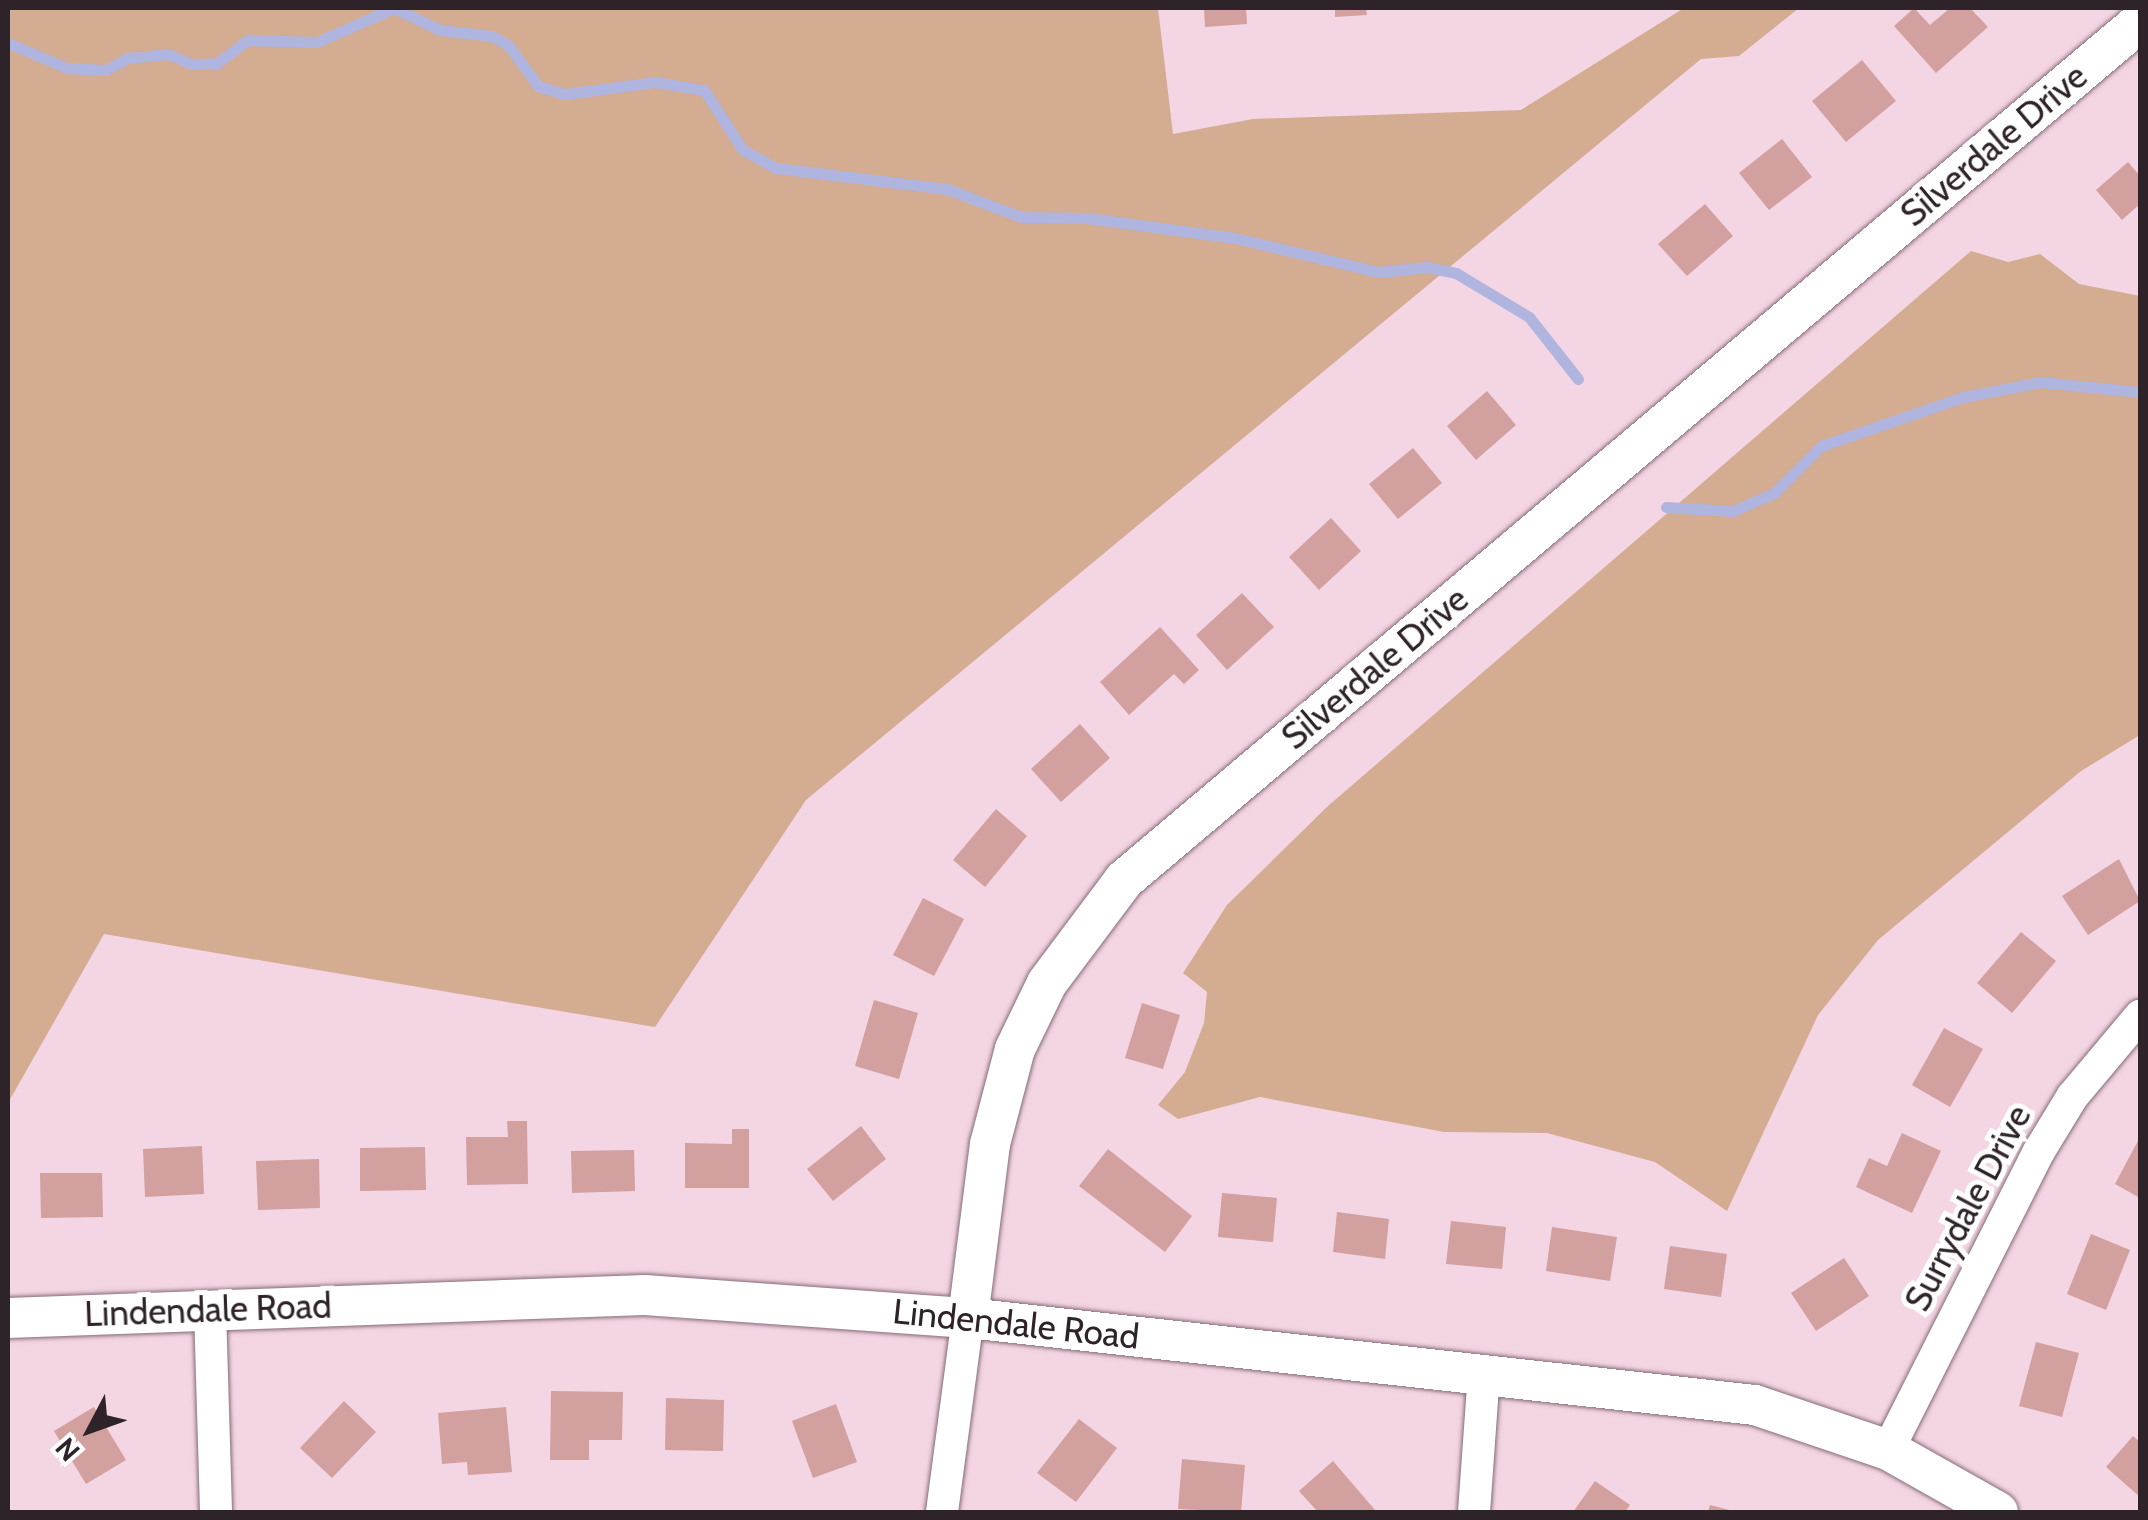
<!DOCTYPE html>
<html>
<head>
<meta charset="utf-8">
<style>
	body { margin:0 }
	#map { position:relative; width:2148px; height:1520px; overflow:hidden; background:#f4d5e4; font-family:Cabin,sans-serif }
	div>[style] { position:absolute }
	.green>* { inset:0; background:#d3ac92 }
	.stream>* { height:11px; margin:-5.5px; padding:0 5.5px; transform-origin:5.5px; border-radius:5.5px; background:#afb5df }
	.building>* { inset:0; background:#d2a09e }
	.roads { filter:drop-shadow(0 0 2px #856b78) drop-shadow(0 0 2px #856b78) }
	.minor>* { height:32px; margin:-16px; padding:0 16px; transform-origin:16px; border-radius:16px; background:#fff }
	.tertiary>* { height:40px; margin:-20px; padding:0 20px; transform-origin:20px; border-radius:20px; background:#fff }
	span { translate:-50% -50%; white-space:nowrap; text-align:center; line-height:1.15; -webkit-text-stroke:10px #fff; paint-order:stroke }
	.street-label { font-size:35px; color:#2e2328 }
	.frame { position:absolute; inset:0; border:10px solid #2e2328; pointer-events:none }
	.north { position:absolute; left:40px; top:1380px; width:100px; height:100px; -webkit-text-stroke:8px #fff; paint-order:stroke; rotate:229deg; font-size:28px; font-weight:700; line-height:40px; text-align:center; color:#2e2328 }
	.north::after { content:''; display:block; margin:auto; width:35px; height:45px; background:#2e2328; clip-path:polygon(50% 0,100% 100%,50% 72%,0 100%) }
</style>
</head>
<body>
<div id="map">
	<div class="green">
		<div style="clip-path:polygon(8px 8px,1158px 8px,1173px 134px,1253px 119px,1521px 110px,1684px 8px,1799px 8px,1739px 56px,1701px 59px,806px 800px,655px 1027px,104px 934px,8px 1103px)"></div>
		<div style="clip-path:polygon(1971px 251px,2008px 262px,2040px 254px,2079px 284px,2140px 296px,2140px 735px,2081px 771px,1878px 940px,1818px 1015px,1727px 1211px,1655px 1162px,1547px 1133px,1444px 1132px,1260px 1097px,1178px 1119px,1158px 1105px,1185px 1072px,1204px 1023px,1207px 992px,1183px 973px,1227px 905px,1328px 806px)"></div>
	</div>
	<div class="stream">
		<div style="left:8px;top:43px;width:64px;rotate:23deg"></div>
		<div style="left:67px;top:68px;width:39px;rotate:3deg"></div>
		<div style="left:106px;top:70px;width:25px;rotate:-29deg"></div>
		<div style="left:128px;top:58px;width:40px;rotate:-5.7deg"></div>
		<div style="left:168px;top:54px;width:26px;rotate:23deg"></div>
		<div style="left:192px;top:64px;width:25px;rotate:-2deg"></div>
		<div style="left:217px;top:63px;width:39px;rotate:-37deg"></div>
		<div style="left:248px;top:40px;width:69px;rotate:1.7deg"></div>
		<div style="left:317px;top:42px;width:84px;rotate:-23.8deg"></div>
		<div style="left:394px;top:8px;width:51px;rotate:25.6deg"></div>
		<div style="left:440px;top:30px;width:52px;rotate:6.6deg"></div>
		<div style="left:492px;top:36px;width:20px;rotate:30deg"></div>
		<div style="left:509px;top:46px;width:49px;rotate:54.1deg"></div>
		<div style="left:538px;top:86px;width:28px;rotate:17deg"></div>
		<div style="left:565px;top:94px;width:91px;rotate:-7.6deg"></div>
		<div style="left:655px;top:82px;width:50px;rotate:9.3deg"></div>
		<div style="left:704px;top:90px;width:72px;rotate:57deg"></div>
		<div style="left:743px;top:150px;width:38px;rotate:29deg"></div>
		<div style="left:776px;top:168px;width:172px;rotate:7deg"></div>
		<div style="left:947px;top:189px;width:79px;rotate:20.7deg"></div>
		<div style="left:1021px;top:217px;width:66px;rotate:0.9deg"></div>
		<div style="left:1087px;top:218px;width:149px;rotate:7.7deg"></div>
		<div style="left:1235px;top:238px;width:148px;rotate:13.3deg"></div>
		<div style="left:1379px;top:272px;width:48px;rotate:-5.9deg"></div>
		<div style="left:1427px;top:267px;width:30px;rotate:12deg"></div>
		<div style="left:1456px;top:273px;width:85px;rotate:31.1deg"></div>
		<div style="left:1529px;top:317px;width:79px;rotate:51.7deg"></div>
		<div style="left:1666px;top:507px;width:67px;rotate:3.4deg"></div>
		<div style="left:1733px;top:511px;width:45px;rotate:-23.7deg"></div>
		<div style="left:1774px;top:493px;width:66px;rotate:-45deg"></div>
		<div style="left:1821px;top:446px;width:150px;rotate:-19deg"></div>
		<div style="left:1963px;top:397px;width:78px;rotate:-11deg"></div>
		<div style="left:2040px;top:382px;width:100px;rotate:5.7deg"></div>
	</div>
	<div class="building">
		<div style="clip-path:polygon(1204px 8px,1246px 8px,1247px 24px,1205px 27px)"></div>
		<div style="clip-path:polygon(1335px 8px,1366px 8px,1367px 15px,1335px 17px)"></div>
		<div style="clip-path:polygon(1914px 8px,1930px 25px,1950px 8px,1970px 8px,1988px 27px,1936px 73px,1894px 26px)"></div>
		<div style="clip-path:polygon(1862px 60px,1896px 101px,1846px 142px,1812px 101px)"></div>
		<div style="clip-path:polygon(1782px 139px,1812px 177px,1769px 210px,1739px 173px)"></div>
		<div style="clip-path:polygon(2128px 162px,2140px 176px,2140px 204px,2122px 220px,2096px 190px)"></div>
		<div style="clip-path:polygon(1705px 204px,1733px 236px,1687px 276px,1658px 244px)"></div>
		<div style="clip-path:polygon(1487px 391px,1516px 425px,1476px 460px,1447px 426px)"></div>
		<div style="clip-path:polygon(1413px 448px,1442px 483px,1398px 519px,1369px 484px)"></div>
		<div style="clip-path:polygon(1331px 518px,1361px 551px,1319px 590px,1289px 557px)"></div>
		<div style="clip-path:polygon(1242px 593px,1274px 627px,1227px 670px,1196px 635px)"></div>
		<div style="clip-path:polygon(1160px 627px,1199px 670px,1184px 684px,1174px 674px,1129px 715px,1100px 682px)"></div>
		<div style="clip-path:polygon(1080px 724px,1110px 758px,1061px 802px,1031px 769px)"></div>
		<div style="clip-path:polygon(996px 809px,1027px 836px,985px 887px,953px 860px)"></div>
		<div style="clip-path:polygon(2119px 859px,2140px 901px,2088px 935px,2062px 896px)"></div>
		<div style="clip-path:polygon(923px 898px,964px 919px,934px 976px,893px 955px)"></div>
		<div style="clip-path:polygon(2021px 932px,2056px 961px,2012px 1013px,1977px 983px)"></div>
		<div style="clip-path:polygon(874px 1000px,918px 1013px,899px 1079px,855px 1066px)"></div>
		<div style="clip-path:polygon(1142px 1003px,1180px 1015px,1163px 1069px,1125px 1058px)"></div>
		<div style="clip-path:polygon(1944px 1028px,1983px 1049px,1950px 1107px,1912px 1085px)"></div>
		<div style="clip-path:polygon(507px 1121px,527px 1121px,528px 1184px,467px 1185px,466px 1137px,508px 1137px)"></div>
		<div style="clip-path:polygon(861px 1126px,886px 1159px,833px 1201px,807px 1169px)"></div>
		<div style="clip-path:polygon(732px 1129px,749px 1129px,749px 1188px,685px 1188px,685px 1143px,732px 1144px)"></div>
		<div style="clip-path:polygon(1902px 1133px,1941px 1151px,1912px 1213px,1856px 1187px,1869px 1158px,1887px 1166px)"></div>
		<div style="clip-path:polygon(2140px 1137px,2140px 1198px,2115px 1184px)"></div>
		<div style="clip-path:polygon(202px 1146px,204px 1194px,145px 1197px,143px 1149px)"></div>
		<div style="clip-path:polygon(425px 1147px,426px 1190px,360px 1191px,360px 1148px)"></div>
		<div style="clip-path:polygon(1108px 1149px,1192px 1216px,1165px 1252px,1079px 1186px)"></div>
		<div style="clip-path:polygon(634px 1150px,635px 1191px,572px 1193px,571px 1151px)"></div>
		<div style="clip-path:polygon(319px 1159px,320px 1208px,258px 1210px,256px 1161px)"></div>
		<div style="clip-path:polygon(40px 1173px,102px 1173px,103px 1217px,41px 1218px)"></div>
		<div style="clip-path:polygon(1222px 1193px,1277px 1198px,1273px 1242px,1218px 1237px)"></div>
		<div style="clip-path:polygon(1337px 1212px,1389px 1219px,1385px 1259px,1333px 1252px)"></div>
		<div style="clip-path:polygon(1451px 1221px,1506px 1227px,1502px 1269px,1446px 1264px)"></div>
		<div style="clip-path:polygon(1552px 1227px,1617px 1237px,1610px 1281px,1546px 1271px)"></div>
		<div style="clip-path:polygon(2091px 1234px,2130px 1250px,2106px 1310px,2067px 1294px)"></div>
		<div style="clip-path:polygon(1670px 1246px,1727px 1254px,1721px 1297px,1664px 1289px)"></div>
		<div style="clip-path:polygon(1844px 1258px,1869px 1296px,1816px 1331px,1791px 1293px)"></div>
		<div style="clip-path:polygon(2036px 1342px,2079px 1353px,2062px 1417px,2019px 1406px)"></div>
		<div style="clip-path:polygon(551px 1391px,623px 1392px,622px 1440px,589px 1440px,589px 1460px,550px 1460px)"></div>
		<div style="clip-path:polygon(666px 1398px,724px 1400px,723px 1451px,665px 1450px)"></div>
		<div style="clip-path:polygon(344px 1401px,376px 1432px,332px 1478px,300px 1448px)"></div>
		<div style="clip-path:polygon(836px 1404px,857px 1462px,813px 1478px,792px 1421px)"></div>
		<div style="clip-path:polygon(94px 1407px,126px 1460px,86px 1484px,54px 1431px)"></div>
		<div style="clip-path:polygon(506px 1407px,512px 1472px,468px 1475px,467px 1462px,442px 1464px,438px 1413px)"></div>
		<div style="clip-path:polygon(1079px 1419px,1117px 1448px,1076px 1502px,1037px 1473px)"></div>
		<div style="clip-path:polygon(2133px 1436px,2140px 1442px,2140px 1497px,2106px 1467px)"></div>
		<div style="clip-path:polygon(1182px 1459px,1245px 1465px,1241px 1512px,1178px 1509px)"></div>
		<div style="clip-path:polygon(1333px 1461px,1375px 1510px,1372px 1512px,1318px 1512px,1299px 1491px)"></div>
		<div style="clip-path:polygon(1595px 1481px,1630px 1505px,1625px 1512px,1573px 1512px)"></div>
		<div style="clip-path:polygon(1710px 1505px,1733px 1511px,1733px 1512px,1708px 1512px)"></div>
	</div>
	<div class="roads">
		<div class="minor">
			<div style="left:210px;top:1309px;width:203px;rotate:88.3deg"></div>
			<div style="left:1888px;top:1450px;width:333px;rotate:-63.2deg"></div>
			<div style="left:2038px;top:1153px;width:66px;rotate:-58.7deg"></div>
			<div style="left:2072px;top:1097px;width:106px;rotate:-50deg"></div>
			<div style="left:942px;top:1512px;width:196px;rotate:-82.4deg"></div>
			<div style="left:1474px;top:1512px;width:138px;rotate:-85.9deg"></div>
		</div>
		<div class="tertiary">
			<div style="left:8px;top:1318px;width:637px;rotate:-2.07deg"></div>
			<div style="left:645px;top:1295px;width:324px;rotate:4.1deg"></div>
			<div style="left:968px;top:1318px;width:792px;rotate:6.31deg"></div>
			<div style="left:1755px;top:1405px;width:140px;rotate:18.7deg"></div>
			<div style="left:1888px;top:1450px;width:126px;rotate:29.4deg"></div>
			<div style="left:968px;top:1318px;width:175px;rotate:-82.8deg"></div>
			<div style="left:990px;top:1144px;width:98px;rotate:-75.3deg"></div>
			<div style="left:1015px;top:1049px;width:73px;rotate:-64.1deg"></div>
			<div style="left:1047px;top:983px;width:129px;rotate:-53.2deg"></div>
			<div style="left:1124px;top:880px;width:1330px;rotate:-40.18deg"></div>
		</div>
	</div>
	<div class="street-label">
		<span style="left:1994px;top:145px;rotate:-40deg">Silverdale Drive</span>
		<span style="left:1375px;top:668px;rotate:-40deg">Silverdale Drive</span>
		<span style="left:1968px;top:1208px;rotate:-62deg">Surrydale Drive</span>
		<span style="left:208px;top:1310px;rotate:-2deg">Lindendale Road</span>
		<span style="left:1016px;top:1324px;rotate:6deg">Lindendale Road</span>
	</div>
	<div class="frame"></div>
	<div class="north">N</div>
</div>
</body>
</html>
